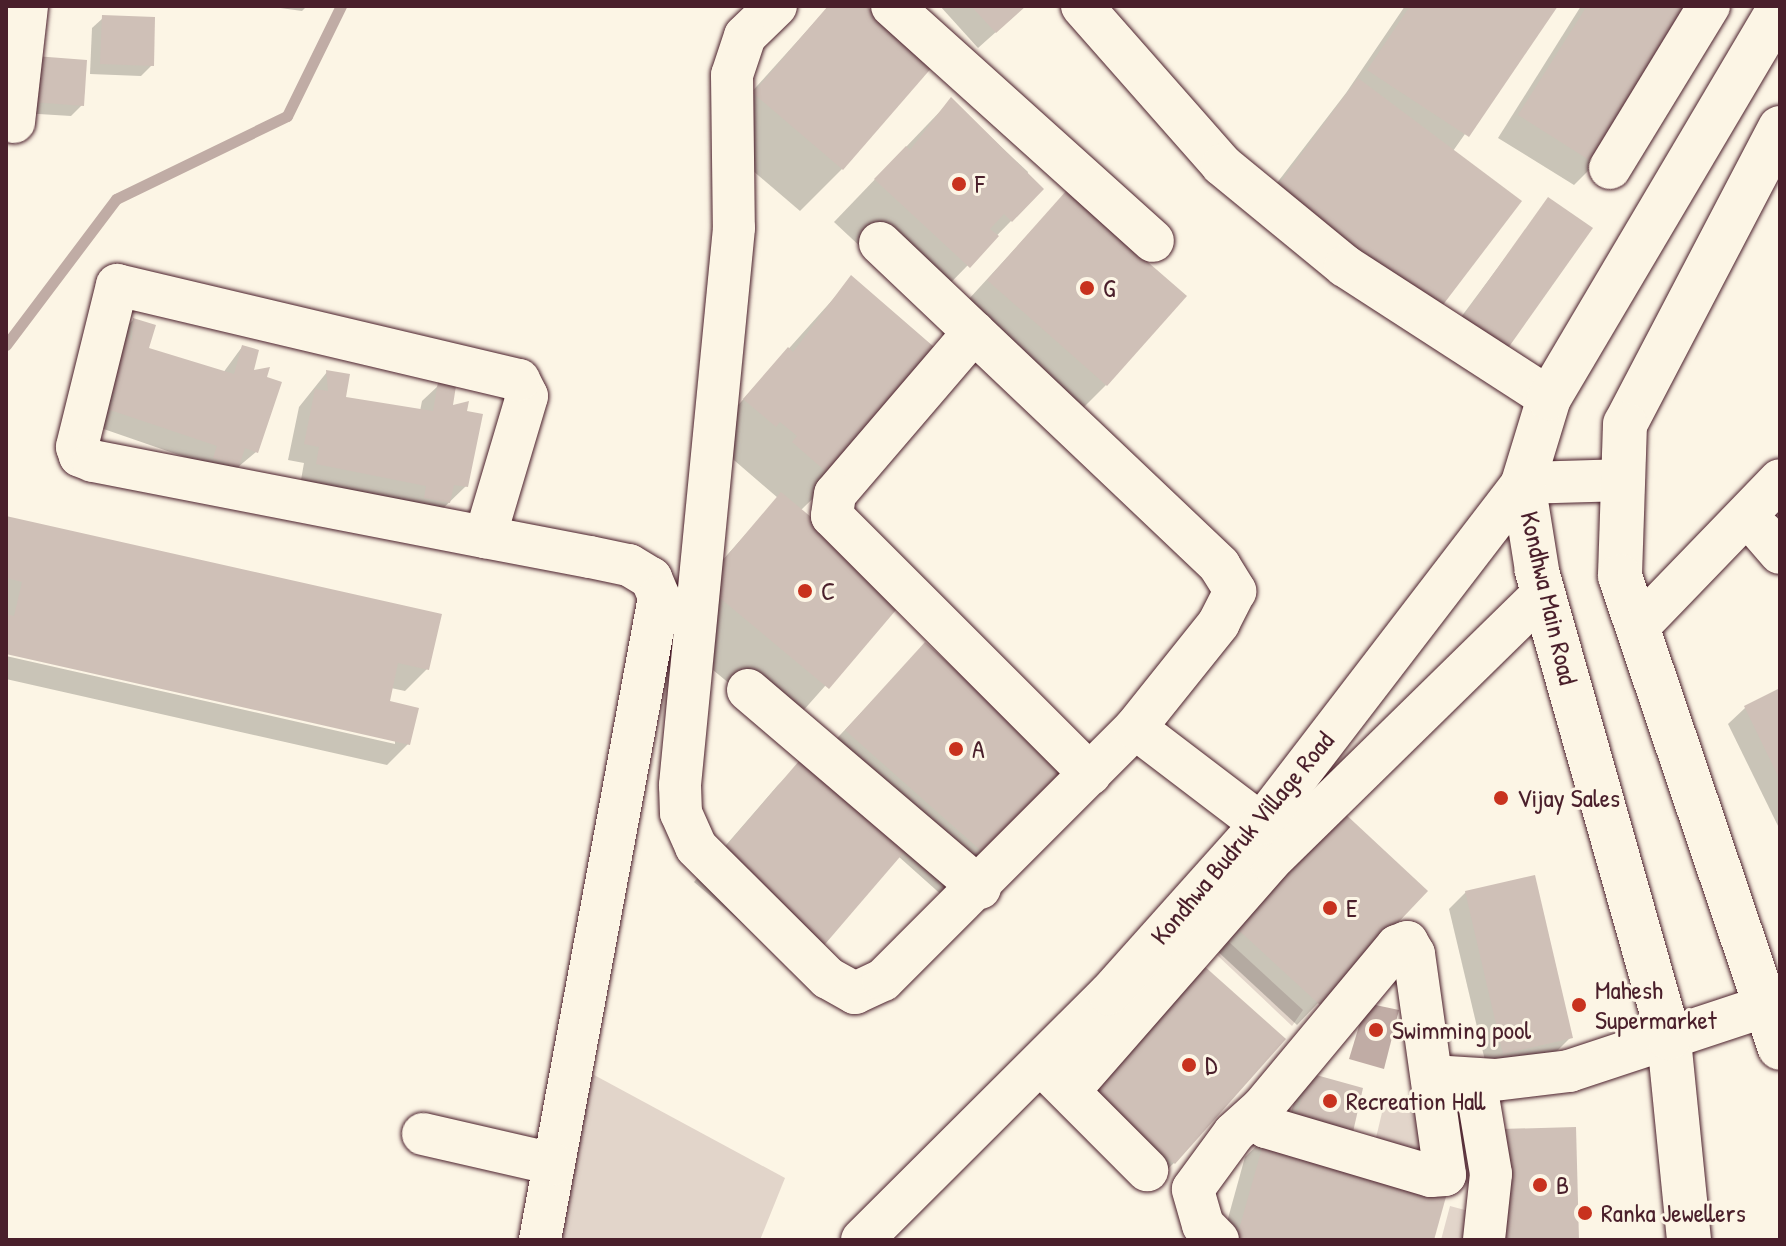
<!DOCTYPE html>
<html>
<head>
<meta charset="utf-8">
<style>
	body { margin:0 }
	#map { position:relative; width:1786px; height:1246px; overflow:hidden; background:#fcf5e5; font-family:"Patrick Hand",sans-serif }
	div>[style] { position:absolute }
	.green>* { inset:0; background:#e2d5ca }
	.water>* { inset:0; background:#c0aca5 }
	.shadow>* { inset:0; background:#0003 }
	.stream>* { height:11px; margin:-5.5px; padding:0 5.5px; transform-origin:5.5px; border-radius:5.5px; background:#c0aca5 }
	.building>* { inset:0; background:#cfc0b7 }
	.roads { filter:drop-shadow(0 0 2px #4a1f2b) drop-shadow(0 0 2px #4a1f2b) }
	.minor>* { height:42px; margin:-21px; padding:0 21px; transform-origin:21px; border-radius:21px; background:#fcf5e5 }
	.major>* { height:44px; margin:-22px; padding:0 22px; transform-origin:22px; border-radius:22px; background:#fcf5e5 }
	.dots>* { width:22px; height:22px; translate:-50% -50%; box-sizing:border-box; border:4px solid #fcf5e5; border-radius:50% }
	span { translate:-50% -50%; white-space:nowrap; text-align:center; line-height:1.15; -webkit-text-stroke:6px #fcf5e5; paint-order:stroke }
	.poi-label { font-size:26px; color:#4a1f2b }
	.left { translate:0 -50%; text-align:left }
	.street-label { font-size:26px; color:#4a1f2b }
	.frame { position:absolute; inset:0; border:8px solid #4a1f2b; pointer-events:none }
</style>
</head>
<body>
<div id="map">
	<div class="green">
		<div style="clip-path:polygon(1229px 942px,1303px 1010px,1292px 1026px,1217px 955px)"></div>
		<div style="clip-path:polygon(583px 1069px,785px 1178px,760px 1240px,551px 1240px)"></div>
		<div style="clip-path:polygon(1385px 1100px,1414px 1101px,1423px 1157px,1375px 1142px)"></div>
		<div style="clip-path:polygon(1450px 1206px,1476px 1213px,1477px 1240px,1441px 1240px)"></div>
	</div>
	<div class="water">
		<div style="clip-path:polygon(1366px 1003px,1399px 1010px,1384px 1069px,1349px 1059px)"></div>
	</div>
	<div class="shadow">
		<div style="clip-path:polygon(266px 6px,307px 6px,302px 11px)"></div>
		<div style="clip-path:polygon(829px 6px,863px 6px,842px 169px,800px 211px,712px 136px)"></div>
		<div style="clip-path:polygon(940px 6px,1025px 6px,978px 48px)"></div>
		<div style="clip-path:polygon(1405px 6px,1555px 6px,1453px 151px,1253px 214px,1346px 93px)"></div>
		<div style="clip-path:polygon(1581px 6px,1695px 6px,1595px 164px,1574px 185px,1498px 138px)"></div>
		<div style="clip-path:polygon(103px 18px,152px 65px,141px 76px,90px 74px,92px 28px)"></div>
		<div style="clip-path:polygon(25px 69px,82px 105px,71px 116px,22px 113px)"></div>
		<div style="clip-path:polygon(951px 100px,1028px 172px,1011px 221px,926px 308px,834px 222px)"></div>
		<div style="clip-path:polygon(1066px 193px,1106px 385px,1064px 427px,946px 324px)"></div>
		<div style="clip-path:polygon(1549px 199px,1483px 373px,1441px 344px)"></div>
		<div style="clip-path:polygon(852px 278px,840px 472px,800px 511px,904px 597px,786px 730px,662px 628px,778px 498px,713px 442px,723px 422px)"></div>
		<div style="clip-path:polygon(133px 320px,146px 349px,223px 373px,242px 347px,251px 372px,256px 452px,220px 482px,202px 463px,95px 426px,117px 337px)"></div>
		<div style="clip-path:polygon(327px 372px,344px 399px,420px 411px,422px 401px,439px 385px,450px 408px,466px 486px,432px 519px,301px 480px,304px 463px,288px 460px,299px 407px)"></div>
		<div style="clip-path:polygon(6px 518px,427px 669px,405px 691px,391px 688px,388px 703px,408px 744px,387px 765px,6px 679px,6px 656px,395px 744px,395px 740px,6px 651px)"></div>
		<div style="clip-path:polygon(925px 645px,1064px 769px,945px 898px,898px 856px,797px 970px,694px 882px,778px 785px,800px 764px,807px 770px)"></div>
		<div style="clip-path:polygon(1780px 691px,1780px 830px,1728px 724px,1745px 708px)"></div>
		<div style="clip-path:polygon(1320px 835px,1425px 891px,1297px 1025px,1214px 948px)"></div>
		<div style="clip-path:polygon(1466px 892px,1571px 1037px,1554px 1054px,1487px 1069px,1449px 909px)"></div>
		<div style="clip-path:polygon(1181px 989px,1174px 1163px,1152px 1184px,1071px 1113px)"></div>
		<div style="clip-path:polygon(1299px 1086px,1361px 1089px,1287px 1125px)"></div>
		<div style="clip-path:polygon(1267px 1136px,1432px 1240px,1222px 1240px,1245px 1157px)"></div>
	</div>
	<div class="stream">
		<div style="left:6px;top:345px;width:183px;rotate:-53deg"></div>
		<div style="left:116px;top:199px;width:190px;rotate:-25.9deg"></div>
		<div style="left:287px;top:116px;width:123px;rotate:-63.9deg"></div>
	</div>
	<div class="building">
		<div style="clip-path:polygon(828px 6px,866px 6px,934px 65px,843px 170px,753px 93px)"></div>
		<div style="clip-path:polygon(971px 6px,1026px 6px,996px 33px)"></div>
		<div style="clip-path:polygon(1410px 6px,1558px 6px,1469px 137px,1367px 70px)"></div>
		<div style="clip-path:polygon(1587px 6px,1698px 6px,1597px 165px,1518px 115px)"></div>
		<div style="clip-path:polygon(102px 15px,155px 17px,154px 66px,100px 64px)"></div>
		<div style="clip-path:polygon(35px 56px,87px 60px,84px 106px,32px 102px)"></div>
		<div style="clip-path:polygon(1358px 78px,1522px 201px,1436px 314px,1273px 192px)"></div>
		<div style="clip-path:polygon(951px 97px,1044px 189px,1012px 222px,1004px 214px,990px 229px,999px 236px,970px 268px,874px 179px,906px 146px,910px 150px)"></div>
		<div style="clip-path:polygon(1066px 191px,1187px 296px,1107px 386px,987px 280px)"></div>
		<div style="clip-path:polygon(1548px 197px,1593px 228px,1501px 358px,1456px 326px)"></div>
		<div style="clip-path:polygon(851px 275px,941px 353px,832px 477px,792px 442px,797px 436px,780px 422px,776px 427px,743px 399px,788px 347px,793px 352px)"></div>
		<div style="clip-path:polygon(133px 318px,156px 325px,149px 348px,234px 374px,242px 345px,259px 350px,254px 370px,270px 367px,267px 377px,282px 382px,258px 453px,245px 448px,239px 467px,213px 458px,217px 446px,110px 410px,116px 394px,101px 389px,119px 335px,132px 340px)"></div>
		<div style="clip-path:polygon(326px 370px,350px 374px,346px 397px,433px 411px,438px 382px,456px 386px,453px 405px,469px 401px,467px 411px,483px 414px,468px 487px,454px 485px,450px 503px,424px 498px,426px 486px,316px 464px,319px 447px,304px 444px,315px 389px,328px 391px)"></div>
		<div style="clip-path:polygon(781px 492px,907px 597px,829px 689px,703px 584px)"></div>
		<div style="clip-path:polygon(6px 516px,442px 614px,429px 670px,398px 663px,390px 701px,419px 708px,410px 745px,6px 654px,6px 614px,14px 616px,22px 582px,6px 578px)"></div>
		<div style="clip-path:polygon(925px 642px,1067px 769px,988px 857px,845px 730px)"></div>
		<div style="clip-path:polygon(1780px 688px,1780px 780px,1744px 706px)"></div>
		<div style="clip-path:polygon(799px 761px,905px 851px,820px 950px,714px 860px)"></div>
		<div style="clip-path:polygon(1341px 810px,1428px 891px,1320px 1005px,1233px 925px)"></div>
		<div style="clip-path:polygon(1535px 875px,1573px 1038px,1503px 1054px,1465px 891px)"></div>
		<div style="clip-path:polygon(1203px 965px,1286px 1039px,1175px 1164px,1091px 1090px)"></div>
		<div style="clip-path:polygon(1309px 1073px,1363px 1088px,1353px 1132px,1297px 1115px)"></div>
		<div style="clip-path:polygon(1576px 1127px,1579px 1240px,1504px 1240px,1501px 1129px)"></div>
		<div style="clip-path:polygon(1266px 1134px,1449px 1186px,1434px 1240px,1236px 1240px)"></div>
	</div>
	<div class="roads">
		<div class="minor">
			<div style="left:776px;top:6px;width:43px;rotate:135.9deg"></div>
			<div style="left:745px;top:36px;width:41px;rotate:108.4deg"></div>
			<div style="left:732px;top:75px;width:153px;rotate:89.3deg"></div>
			<div style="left:734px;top:228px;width:560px;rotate:95.54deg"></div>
			<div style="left:680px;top:785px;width:28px;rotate:88deg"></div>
			<div style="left:681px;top:813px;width:37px;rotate:66deg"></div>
			<div style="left:696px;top:847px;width:186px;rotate:44.8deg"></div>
			<div style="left:828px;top:978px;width:31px;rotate:29deg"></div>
			<div style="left:855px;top:993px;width:31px;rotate:-25deg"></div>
			<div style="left:883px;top:980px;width:356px;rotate:-45deg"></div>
			<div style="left:892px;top:6px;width:351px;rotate:42deg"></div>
			<div style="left:1082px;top:6px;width:212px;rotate:48.6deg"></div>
			<div style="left:1222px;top:165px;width:159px;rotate:39.4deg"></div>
			<div style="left:1345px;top:266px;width:243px;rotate:32.9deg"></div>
			<div style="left:14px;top:122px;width:117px;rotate:-83.6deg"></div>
			<div style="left:1610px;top:168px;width:190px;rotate:-58.6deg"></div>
			<div style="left:880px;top:243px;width:468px;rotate:43.5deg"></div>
			<div style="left:1219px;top:565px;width:31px;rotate:58deg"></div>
			<div style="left:1235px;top:591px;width:36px;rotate:117deg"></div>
			<div style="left:1219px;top:623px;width:134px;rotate:128.7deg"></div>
			<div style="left:1135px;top:728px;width:158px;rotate:37.3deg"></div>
			<div style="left:974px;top:332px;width:213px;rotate:130.6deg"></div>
			<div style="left:835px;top:494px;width:22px;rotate:98deg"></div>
			<div style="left:832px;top:516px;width:365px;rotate:45deg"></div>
			<div style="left:1761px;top:531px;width:29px;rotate:49deg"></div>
			<div style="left:485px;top:537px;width:147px;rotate:-73.4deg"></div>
			<div style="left:527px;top:396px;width:18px;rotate:-117deg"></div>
			<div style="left:519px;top:380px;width:413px;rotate:-166.7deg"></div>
			<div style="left:117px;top:285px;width:167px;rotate:103.9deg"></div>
			<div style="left:77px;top:447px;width:9px;rotate:72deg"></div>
			<div style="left:80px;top:456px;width:14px;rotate:21deg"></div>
			<div style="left:93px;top:461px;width:399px;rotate:11deg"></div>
			<div style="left:485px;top:537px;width:107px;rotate:10.8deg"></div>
			<div style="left:590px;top:557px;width:40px;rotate:12deg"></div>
			<div style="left:629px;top:565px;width:26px;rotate:31deg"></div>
			<div style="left:651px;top:578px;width:21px;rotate:67deg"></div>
			<div style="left:659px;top:597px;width:654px;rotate:100.49deg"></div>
			<div style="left:1638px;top:627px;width:204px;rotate:-46deg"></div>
			<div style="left:748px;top:690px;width:305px;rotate:40.5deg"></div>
			<div style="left:1407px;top:942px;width:14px;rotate:60deg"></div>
			<div style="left:1414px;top:954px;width:223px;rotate:82deg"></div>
			<div style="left:1445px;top:1175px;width:14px;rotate:176deg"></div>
			<div style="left:1431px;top:1176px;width:172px;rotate:-163.5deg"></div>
			<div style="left:1266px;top:1127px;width:10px;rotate:-135deg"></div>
			<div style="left:1259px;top:1120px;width:12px;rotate:-76deg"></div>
			<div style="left:1262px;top:1108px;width:211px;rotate:-50.2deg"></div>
			<div style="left:1397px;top:946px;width:11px;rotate:-22deg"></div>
			<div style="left:1049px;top:1072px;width:139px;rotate:45deg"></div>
			<div style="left:1432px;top:1076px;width:63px;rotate:3.6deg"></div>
			<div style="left:1495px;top:1080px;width:75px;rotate:-6.9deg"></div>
			<div style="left:1569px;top:1071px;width:207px;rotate:-18.3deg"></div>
			<div style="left:1475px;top:1079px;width:96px;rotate:80.4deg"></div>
			<div style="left:1491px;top:1174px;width:66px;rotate:96.1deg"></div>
			<div style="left:1069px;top:1091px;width:305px;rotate:-48.8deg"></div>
			<div style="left:1270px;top:861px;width:382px;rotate:-44.4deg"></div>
			<div style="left:423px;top:1134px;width:134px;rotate:12.9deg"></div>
			<div style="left:862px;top:1240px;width:349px;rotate:-44.9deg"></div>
			<div style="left:1109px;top:994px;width:228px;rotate:-48.2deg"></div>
			<div style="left:1261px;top:824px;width:430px;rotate:-52.5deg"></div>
			<div style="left:1523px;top:483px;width:100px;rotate:-1.7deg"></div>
			<div style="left:1218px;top:1240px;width:21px;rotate:-135deg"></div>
			<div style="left:1203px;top:1225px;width:37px;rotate:-106deg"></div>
			<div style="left:1193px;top:1189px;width:69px;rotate:-53.8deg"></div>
			<div style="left:1234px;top:1133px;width:38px;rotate:-42deg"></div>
		</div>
		<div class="major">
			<div style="left:1780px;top:128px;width:334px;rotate:117.6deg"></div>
			<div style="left:1625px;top:424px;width:152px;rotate:91.9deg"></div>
			<div style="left:1620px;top:576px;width:498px;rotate:71.3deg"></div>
			<div style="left:1689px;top:1240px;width:203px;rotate:-95.7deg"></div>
			<div style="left:1669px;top:1038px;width:486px;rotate:-105.8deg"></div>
			<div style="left:1537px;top:570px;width:88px;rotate:-99.1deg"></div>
			<div style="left:1523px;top:483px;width:89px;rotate:-73deg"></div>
			<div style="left:1549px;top:398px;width:453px;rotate:-59.4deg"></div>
		</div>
	</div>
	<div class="dots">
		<div style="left:959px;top:184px;background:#c8321e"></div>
		<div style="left:1087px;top:288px;background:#c8321e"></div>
		<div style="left:805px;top:591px;background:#c8321e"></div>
		<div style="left:956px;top:749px;background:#c8321e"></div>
		<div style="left:1501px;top:798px;background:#c8321e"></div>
		<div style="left:1330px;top:908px;background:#c8321e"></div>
		<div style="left:1579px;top:1005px;background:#c8321e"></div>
		<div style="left:1376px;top:1030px;background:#c8321e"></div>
		<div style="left:1189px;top:1065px;background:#c8321e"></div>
		<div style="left:1330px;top:1101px;background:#c8321e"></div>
		<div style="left:1540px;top:1185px;background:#c8321e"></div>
		<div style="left:1585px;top:1213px;background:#c8321e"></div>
	</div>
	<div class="poi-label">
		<span class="left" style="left:975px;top:184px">F</span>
		<span class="left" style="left:1103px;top:288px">G</span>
		<span class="left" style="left:821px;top:591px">C</span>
		<span class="left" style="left:972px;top:749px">A</span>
		<span class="left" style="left:1517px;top:798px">Vijay Sales</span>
		<span class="left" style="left:1346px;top:908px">E</span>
		<span class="left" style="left:1595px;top:1005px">Mahesh<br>Supermarket</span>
		<span class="left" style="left:1392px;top:1030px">Swimming pool</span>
		<span class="left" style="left:1205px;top:1065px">D</span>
		<span class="left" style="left:1346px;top:1101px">Recreation Hall</span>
		<span class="left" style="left:1556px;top:1185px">B</span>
		<span class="left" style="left:1601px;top:1213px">Ranka Jewellers</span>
	</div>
	<div class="street-label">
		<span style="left:1549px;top:598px;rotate:77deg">Kondhwa Main Road</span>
		<span style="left:1242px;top:838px;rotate:-50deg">Kondhwa Budruk Village Road</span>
	</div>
	<div class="frame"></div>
</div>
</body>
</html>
